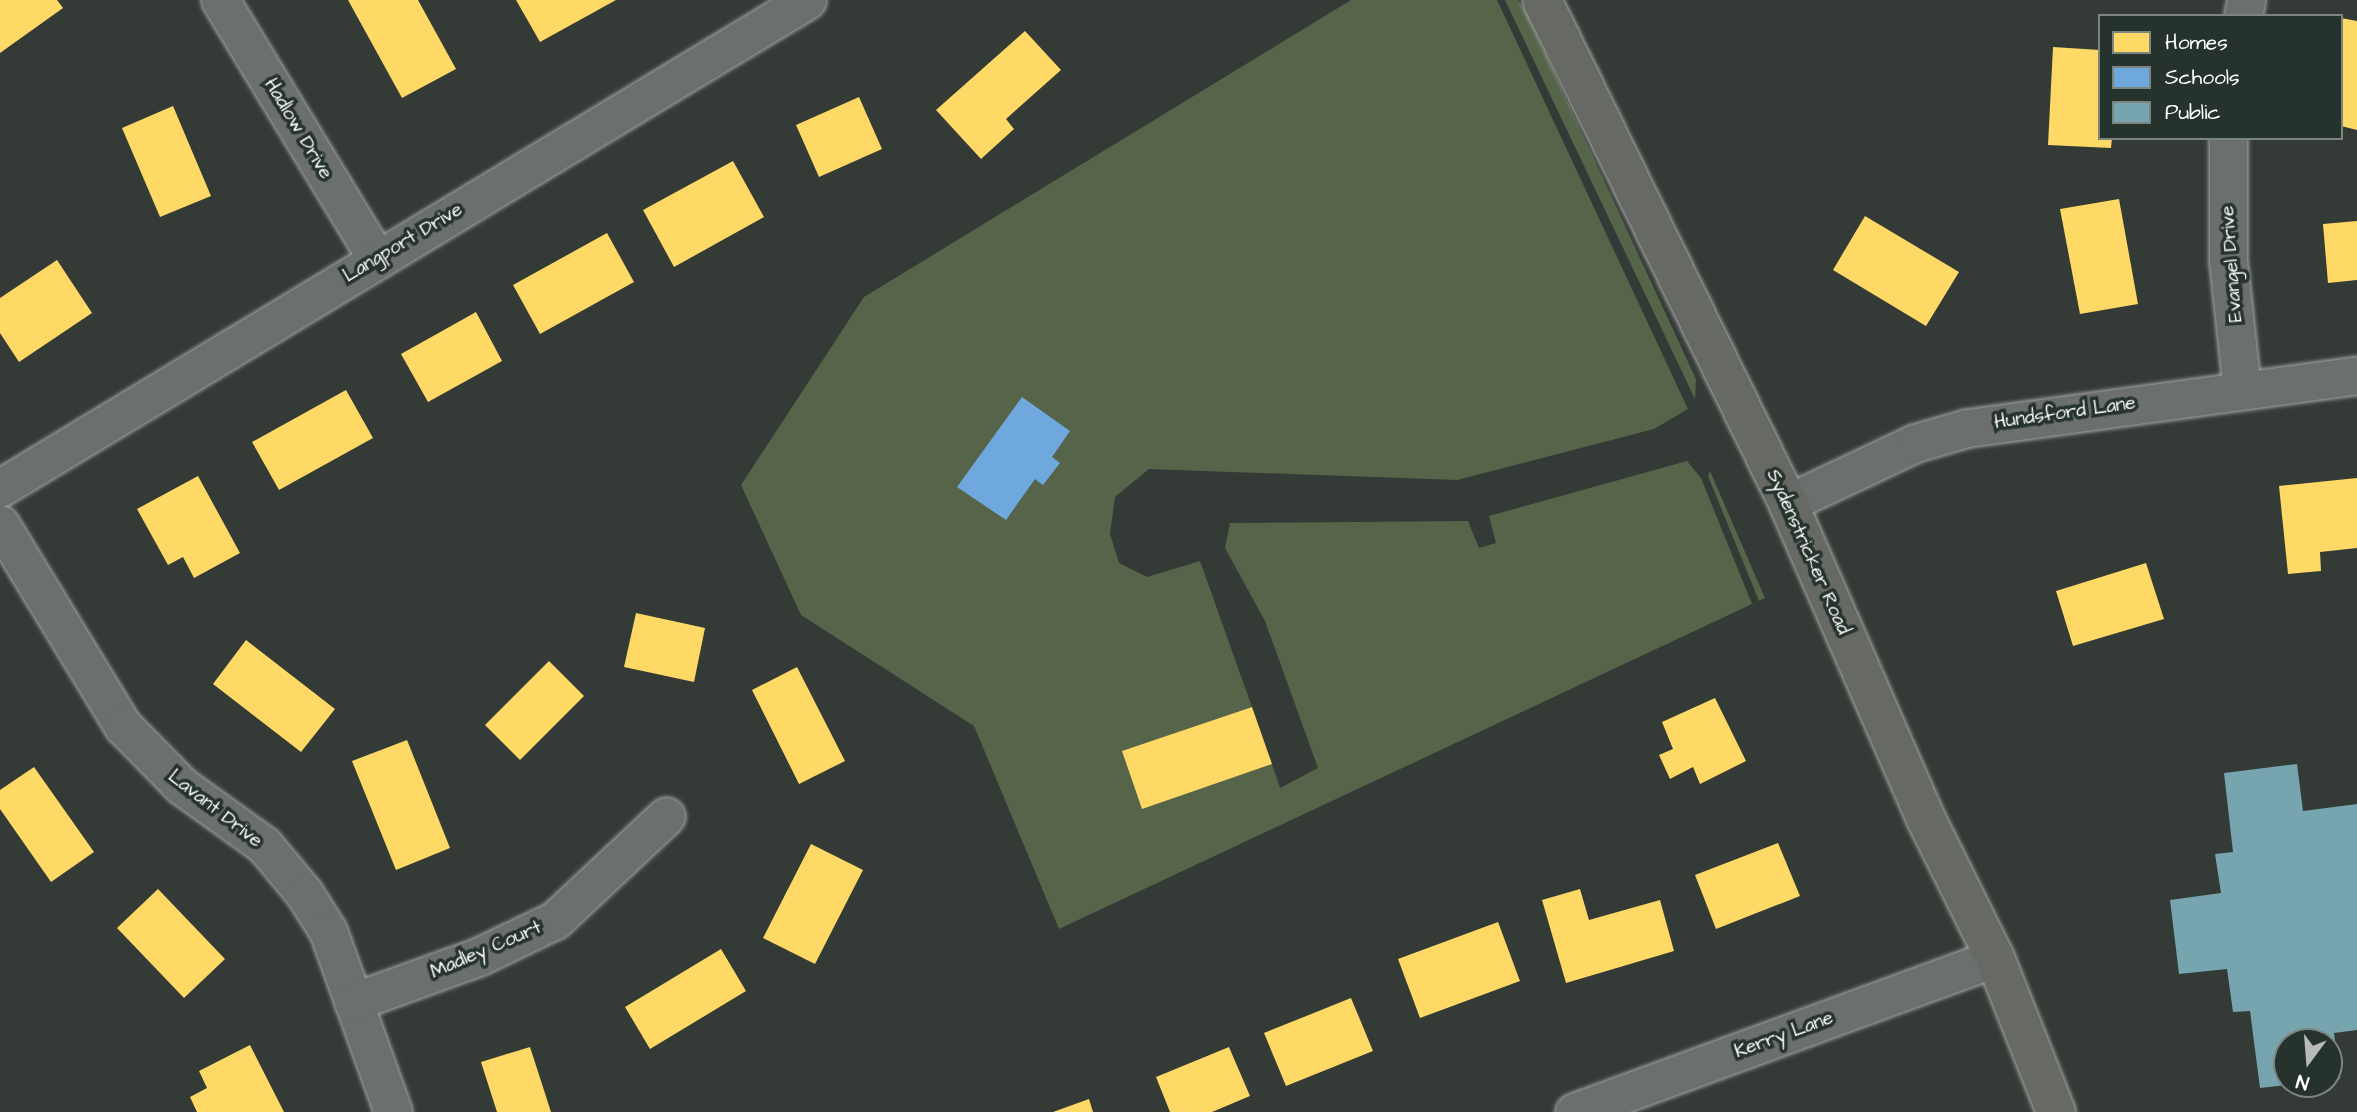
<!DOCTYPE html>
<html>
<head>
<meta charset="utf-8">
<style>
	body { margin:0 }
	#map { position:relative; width:2357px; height:1112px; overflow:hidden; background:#343a35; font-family:"Architects Daughter",sans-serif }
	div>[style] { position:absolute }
	.green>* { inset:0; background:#56644a }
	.homes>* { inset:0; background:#ffd966 }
	.schools>* { inset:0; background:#6fa8dc }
	.public>* { inset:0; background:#76a5af }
	.roads { filter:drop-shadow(0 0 2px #a4a6a4) drop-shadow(0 0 2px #a4a6a4) }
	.minor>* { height:37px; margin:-18.5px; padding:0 18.5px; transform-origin:18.5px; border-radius:18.5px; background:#6b6f6d }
	.major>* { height:38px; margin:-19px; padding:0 19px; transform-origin:19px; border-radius:19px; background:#676965 }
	span { translate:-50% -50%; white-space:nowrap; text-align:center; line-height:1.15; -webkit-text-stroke:7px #26332d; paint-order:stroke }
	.street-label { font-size:19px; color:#fff }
	.legend { position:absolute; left:2098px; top:14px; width:245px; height:126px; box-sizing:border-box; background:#26332d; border:2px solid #7d8581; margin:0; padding:9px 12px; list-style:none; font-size:21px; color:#fff }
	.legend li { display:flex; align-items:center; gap:14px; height:35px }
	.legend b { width:35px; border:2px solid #7d8581 }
	.north { position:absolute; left:2273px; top:1028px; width:70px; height:70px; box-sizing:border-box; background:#26332d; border:2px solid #7d8581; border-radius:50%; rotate:196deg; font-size:19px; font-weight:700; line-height:28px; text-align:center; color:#fff }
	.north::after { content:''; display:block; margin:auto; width:24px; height:32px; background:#b8bab8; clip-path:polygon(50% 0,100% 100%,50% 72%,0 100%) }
</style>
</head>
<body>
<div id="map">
	<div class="green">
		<div style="clip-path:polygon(1351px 0,1497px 0,1688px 409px,1654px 429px,1457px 480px,1149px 469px,1115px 497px,1110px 534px,1119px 563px,1147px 577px,1200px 561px,1252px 707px,1123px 751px,1142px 808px,1272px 764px,1280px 788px,1318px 768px,1265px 621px,1225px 548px,1230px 523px,1468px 521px,1479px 548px,1496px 543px,1489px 516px,1687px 461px,1701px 478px,1752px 604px,1059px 929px,974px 726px,801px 615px,741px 485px,864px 297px)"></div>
		<div style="clip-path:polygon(1505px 0,1518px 0,1525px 10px,1696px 379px,1695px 399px)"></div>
		<div style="clip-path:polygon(1710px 471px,1765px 598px,1759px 601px,1708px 476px)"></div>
	</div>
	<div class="homes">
		<div style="clip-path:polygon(0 0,57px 0,63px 8px,0 53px)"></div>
		<div style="clip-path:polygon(348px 0,418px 0,456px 69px,402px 98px)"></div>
		<div style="clip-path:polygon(516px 0,616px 0,540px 42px)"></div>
		<div style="clip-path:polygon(2341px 18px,2357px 21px,2357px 130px,2341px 126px)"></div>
		<div style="clip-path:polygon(1025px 31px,1061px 70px,1006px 119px,1014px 129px,981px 159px,936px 110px)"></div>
		<div style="clip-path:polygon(2053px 47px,2100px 50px,2100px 138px,2112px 138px,2111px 148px,2048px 145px)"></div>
		<div style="clip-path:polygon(859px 97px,882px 149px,819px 177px,796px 125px)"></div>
		<div style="clip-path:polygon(173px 106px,211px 196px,160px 217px,122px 128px)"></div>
		<div style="clip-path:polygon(733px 161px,764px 217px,674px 267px,643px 210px)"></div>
		<div style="clip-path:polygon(2119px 199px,2138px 304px,2080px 314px,2060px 209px)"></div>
		<div style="clip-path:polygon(1865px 216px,1959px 272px,1926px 326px,1833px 270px)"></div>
		<div style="clip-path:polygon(2357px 221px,2357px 280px,2328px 283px,2323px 224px)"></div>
		<div style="clip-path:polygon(607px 233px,634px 282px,540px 334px,513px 285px)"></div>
		<div style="clip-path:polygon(57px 260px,92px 313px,19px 362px,0 333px,0 298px)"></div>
		<div style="clip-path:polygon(476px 312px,502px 361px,428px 402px,401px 354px)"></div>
		<div style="clip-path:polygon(346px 390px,373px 438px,279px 490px,252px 442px)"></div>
		<div style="clip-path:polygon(198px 476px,240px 553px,194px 578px,183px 557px,168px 565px,137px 509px)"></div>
		<div style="clip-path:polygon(2357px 478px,2357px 548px,2320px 552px,2321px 571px,2288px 574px,2279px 486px)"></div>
		<div style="clip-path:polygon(2146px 563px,2164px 619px,2073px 646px,2056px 591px)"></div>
		<div style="clip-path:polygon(636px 613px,705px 628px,694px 682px,624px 667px)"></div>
		<div style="clip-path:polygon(246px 640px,335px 709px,301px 752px,213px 684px)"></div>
		<div style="clip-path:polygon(549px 661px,584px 696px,520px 760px,485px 725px)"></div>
		<div style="clip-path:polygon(797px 667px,845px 761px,799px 784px,752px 690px)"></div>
		<div style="clip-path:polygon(1715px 698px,1746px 761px,1700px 784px,1693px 767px,1670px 779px,1659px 755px,1673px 749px,1662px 722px)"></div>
		<div style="clip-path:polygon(1252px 707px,1272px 764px,1142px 809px,1122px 751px)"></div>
		<div style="clip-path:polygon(407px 740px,450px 848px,396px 870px,352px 761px)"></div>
		<div style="clip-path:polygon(34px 767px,94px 852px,51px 882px,0 809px,0 790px)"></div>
		<div style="clip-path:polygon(1778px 843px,1800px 896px,1716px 929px,1695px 875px)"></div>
		<div style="clip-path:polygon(811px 844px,863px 870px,815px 964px,763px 938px)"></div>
		<div style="clip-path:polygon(158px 889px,225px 959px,184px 998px,117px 928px)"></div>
		<div style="clip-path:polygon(1580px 889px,1589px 920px,1660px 900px,1674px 951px,1566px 983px,1542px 900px)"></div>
		<div style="clip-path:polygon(1498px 922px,1520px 981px,1420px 1018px,1398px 959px)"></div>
		<div style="clip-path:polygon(721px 949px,746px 991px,650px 1049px,625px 1007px)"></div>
		<div style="clip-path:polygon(1351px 998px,1373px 1051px,1286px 1086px,1264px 1033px)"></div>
		<div style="clip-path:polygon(250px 1045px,284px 1112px,197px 1112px,190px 1097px,207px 1088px,199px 1071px)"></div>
		<div style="clip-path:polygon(530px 1047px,551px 1112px,497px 1112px,481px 1062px)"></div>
		<div style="clip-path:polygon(1229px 1047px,1250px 1096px,1212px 1112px,1170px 1112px,1156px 1077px)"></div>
		<div style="clip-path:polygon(1089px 1099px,1093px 1112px,1053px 1112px)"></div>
	</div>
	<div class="schools">
		<div style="clip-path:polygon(1022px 397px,1070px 431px,1052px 457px,1060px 463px,1043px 485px,1035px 479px,1006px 520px,957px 487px)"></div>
	</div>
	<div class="public">
		<div style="clip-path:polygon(2297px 764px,2303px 811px,2357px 804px,2357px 1030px,2334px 1033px,2340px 1079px,2329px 1080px,2329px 1042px,2287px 1042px,2287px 1085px,2260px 1088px,2250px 1011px,2233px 1012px,2227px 969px,2179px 974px,2170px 900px,2221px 893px,2215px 854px,2233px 852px,2224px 773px)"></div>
	</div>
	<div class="roads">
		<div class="minor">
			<div style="left:220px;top:0;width:303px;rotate:58.8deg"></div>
			<div style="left:2243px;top:16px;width:16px;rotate:-79deg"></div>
			<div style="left:2228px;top:138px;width:123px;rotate:90deg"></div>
			<div style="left:2228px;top:261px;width:130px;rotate:83.8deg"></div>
			<div style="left:0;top:488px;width:943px;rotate:-31.16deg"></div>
			<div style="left:1788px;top:503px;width:140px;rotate:-25.3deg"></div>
			<div style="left:1915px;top:443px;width:54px;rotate:-16.1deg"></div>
			<div style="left:1967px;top:428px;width:394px;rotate:-7.7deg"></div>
			<div style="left:0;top:524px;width:237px;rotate:58.7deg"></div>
			<div style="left:123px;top:726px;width:84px;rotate:45.5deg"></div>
			<div style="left:182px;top:786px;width:101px;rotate:35.7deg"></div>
			<div style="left:264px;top:845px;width:62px;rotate:50.2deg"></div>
			<div style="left:304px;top:893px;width:45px;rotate:57.7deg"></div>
			<div style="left:328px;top:931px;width:192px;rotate:70.2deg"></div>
			<div style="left:353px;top:1002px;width:135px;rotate:-19.9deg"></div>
			<div style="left:480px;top:956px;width:83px;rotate:-25.6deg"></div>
			<div style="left:555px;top:920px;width:152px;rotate:-43.1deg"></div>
			<div style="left:1574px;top:1112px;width:448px;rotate:-20.1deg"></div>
		</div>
		<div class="major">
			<div style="left:1542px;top:0;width:560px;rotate:63.94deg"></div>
			<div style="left:1788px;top:503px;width:345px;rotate:66.4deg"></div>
			<div style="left:1926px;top:819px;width:155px;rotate:63.6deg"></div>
			<div style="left:1995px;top:958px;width:166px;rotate:68.4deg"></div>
		</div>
	</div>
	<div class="street-label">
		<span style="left:298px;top:129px;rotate:59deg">Hadlow Drive</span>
		<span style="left:403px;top:243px;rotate:-31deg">Langport Drive</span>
		<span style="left:2232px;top:264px;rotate:-94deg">Evangel Drive</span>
		<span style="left:2065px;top:413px;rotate:-8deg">Hundsford Lane</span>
		<span style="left:1808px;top:552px;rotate:66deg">Sydenstricker Road</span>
		<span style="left:215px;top:809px;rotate:38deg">Lavant Drive</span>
		<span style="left:486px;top:950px;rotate:-23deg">Madley Court</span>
		<span style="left:1784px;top:1035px;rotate:-20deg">Kerry Lane</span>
	</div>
	<ul class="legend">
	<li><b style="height:19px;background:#ffd966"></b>Homes</li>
	<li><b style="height:19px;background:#6fa8dc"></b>Schools</li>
	<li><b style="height:19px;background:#76a5af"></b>Public</li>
	</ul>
	<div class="north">N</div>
</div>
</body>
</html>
